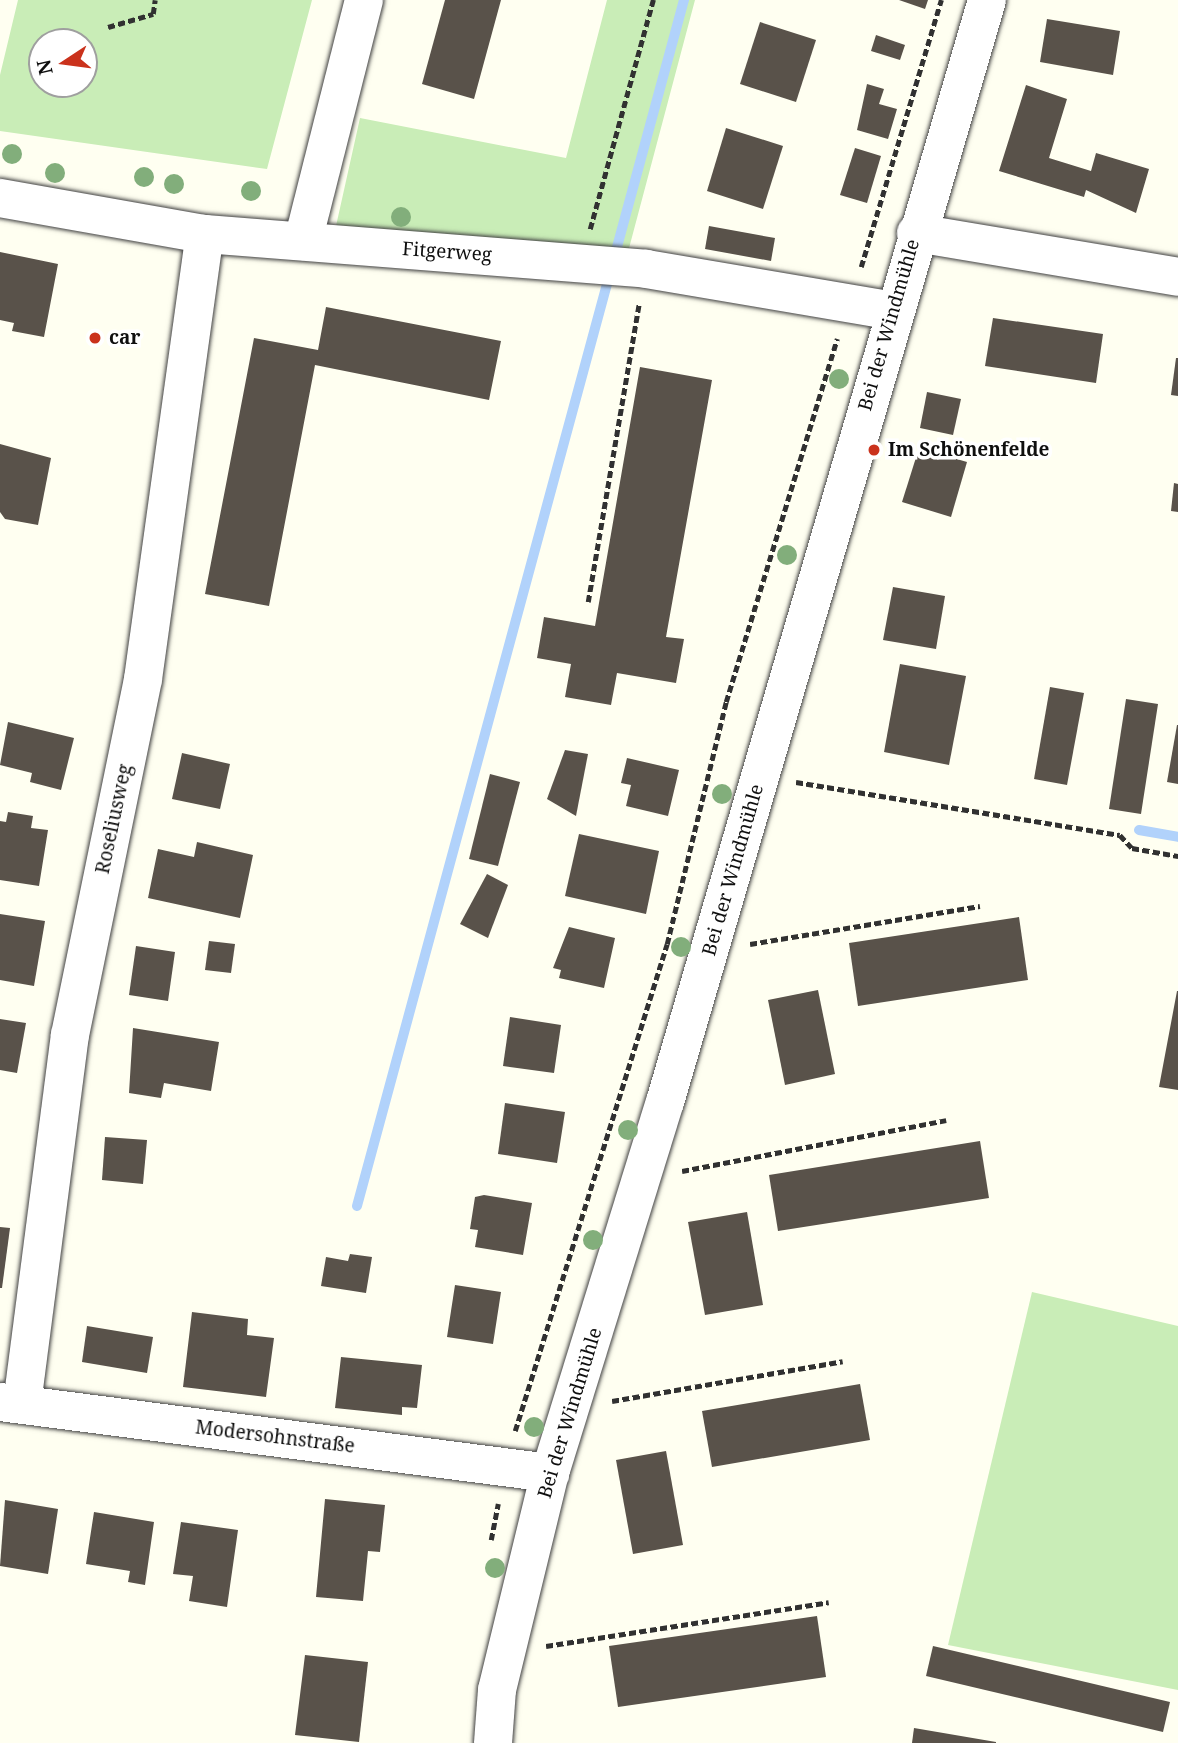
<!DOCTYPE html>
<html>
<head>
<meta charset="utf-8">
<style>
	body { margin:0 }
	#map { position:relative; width:1178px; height:1743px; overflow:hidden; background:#fffff1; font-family:"Noto Serif",serif }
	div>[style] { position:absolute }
	.green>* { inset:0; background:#c9edb7 }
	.stream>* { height:10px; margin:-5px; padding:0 5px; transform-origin:5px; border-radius:5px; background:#b1d2fb }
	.building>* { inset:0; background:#59524a }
	.path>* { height:4.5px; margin-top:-2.25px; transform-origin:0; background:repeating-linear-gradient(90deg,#313131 0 7px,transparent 0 10.5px) }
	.roads { filter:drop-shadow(0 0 2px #424242) drop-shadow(0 0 2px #424242) }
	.street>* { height:38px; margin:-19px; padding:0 19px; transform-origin:19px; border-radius:19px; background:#fff }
	.trees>* { width:20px; height:20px; margin:-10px; border-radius:50%; background:#82ae7b }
	.dots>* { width:19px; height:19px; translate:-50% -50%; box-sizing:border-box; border:4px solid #fff; border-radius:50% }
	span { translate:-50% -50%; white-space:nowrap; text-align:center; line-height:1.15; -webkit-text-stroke:7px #fff; paint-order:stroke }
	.street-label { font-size:19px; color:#0f0f0f }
	.poi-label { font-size:19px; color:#0f0f0f; font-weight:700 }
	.left { translate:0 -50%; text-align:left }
	.north { position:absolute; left:28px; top:28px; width:70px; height:70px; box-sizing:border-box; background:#fff; border:2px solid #9f9f9f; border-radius:50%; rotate:257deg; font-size:19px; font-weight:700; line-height:28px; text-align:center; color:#0f0f0f }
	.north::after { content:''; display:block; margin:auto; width:24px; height:32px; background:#ca321c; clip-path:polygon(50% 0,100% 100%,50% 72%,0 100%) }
</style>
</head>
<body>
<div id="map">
	<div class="green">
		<div style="clip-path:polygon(evenodd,18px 0,312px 0,267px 169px,0 131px,0 75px,18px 0,84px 42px,84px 84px,42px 84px,42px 42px,84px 42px)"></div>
		<div style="clip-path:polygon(607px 0,695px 0,628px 252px,336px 226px,360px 118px,566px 158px)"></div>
		<div style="clip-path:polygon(1032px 1292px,1178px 1326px,1178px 1690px,948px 1645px)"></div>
	</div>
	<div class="stream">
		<div style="left:1139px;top:830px;width:40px;rotate:10deg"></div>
		<div style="left:357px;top:1206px;width:1250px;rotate:-74.83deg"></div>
	</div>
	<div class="building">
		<div style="clip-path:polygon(445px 0,501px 0,474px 99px,422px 84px)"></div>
		<div style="clip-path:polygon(899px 0,928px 0,925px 9px)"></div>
		<div style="clip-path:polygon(1047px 19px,1120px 31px,1113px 75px,1040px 62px)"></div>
		<div style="clip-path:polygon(760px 22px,816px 40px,796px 102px,740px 84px)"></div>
		<div style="clip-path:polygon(876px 35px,905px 45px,900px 60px,871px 51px)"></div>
		<div style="clip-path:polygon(867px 84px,884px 89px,879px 104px,897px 109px,888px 139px,857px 130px)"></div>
		<div style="clip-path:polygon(1026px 85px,1067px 99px,1049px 158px,1091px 171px,1096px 153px,1149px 169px,1136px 213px,1086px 190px,1084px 197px,999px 171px)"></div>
		<div style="clip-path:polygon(726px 128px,783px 146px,763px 209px,707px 191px)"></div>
		<div style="clip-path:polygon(855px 148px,881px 156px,867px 203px,840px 195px)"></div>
		<div style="clip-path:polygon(709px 226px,775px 238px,771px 261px,705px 249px)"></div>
		<div style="clip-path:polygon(0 252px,58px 264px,44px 337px,12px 331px,14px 323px,0 320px)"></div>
		<div style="clip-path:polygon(326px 307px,501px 341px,489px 400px,315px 365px,269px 606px,205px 594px,254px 338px,318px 350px)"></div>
		<div style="clip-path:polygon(993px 318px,1103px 334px,1096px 383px,985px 366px)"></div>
		<div style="clip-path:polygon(1176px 358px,1178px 358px,1178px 396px,1171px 395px)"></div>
		<div style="clip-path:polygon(640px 367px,712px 380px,666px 637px,684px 639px,676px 683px,617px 673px,611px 705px,565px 697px,571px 664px,537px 658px,544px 617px,595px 626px)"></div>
		<div style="clip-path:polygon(927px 392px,961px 399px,953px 435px,920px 428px)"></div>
		<div style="clip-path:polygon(0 444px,51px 458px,38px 525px,5px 519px,0 512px)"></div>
		<div style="clip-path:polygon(919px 448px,967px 462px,951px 517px,902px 502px)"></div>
		<div style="clip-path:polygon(1174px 483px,1178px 484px,1178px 512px,1171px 511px)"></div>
		<div style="clip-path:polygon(893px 587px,945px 596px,936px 649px,883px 640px)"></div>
		<div style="clip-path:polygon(900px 664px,966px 676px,949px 765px,884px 752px)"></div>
		<div style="clip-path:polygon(1050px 687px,1084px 693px,1067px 785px,1034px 779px)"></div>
		<div style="clip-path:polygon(1126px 699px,1158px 704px,1141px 814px,1109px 809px)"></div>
		<div style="clip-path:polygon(8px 722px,74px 738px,61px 790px,30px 782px,32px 773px,0 765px)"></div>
		<div style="clip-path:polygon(1177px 725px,1178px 725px,1178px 784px,1167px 782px)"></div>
		<div style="clip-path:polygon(565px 750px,588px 754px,576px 816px,547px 799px)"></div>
		<div style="clip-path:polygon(182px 753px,230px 764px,220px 809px,172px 799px)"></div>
		<div style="clip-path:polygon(627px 758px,679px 770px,668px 816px,626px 806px,631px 785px,621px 783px)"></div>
		<div style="clip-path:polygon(490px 774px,520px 782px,498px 866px,469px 859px)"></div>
		<div style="clip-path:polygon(8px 812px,33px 816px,31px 828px,48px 830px,39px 886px,0 880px,0 821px,6px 822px)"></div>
		<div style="clip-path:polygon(579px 834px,659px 851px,646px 914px,565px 896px)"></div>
		<div style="clip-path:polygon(197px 842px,253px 855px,240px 918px,148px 898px,158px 849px,194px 857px)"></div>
		<div style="clip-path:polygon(487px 874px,508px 885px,488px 938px,460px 924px)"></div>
		<div style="clip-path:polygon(0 914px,45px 921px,34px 986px,0 980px)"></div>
		<div style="clip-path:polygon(1019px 917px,1028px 980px,858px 1006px,849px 943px)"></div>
		<div style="clip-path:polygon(569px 927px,615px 938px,604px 988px,559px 978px,561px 970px,553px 968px)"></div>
		<div style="clip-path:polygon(209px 941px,235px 944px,231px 973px,205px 970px)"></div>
		<div style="clip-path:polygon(136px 946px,175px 952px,168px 1001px,129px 995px)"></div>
		<div style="clip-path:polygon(818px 990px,835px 1074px,785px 1085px,768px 1000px)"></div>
		<div style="clip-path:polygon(1177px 991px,1178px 991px,1178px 1090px,1159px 1087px)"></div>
		<div style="clip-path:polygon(510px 1017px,561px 1025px,554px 1073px,503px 1066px)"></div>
		<div style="clip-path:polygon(0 1019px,26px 1023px,17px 1073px,0 1070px)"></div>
		<div style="clip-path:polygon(133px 1028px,219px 1042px,211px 1091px,164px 1083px,161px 1098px,129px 1093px)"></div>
		<div style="clip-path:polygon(505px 1103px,565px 1112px,557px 1163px,498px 1154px)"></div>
		<div style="clip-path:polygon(105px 1137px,147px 1140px,143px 1184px,102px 1180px)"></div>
		<div style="clip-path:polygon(980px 1141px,989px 1198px,778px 1231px,769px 1175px)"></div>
		<div style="clip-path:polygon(484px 1195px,532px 1203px,523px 1255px,475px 1247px,478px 1230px,470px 1229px,475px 1197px)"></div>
		<div style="clip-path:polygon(747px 1212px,763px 1305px,705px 1315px,688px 1222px)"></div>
		<div style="clip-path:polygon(0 1227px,10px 1228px,2px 1288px,0 1288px)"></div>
		<div style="clip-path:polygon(350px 1254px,372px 1257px,366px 1293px,321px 1286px,326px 1257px,348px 1261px)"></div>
		<div style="clip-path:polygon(455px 1285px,501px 1292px,493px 1344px,447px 1337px)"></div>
		<div style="clip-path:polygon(192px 1312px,248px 1319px,247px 1335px,274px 1338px,266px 1397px,183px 1387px)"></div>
		<div style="clip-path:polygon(87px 1326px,153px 1337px,147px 1373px,82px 1362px)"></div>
		<div style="clip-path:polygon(341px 1357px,422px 1365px,417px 1408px,402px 1407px,402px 1415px,335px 1408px)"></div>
		<div style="clip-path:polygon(860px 1384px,870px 1440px,712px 1467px,702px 1411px)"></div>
		<div style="clip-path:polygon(666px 1451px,683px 1545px,633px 1554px,616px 1460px)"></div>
		<div style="clip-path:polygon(325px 1499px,385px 1505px,380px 1552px,368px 1551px,363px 1601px,316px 1597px)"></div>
		<div style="clip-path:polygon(5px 1500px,58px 1509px,48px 1574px,0 1566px)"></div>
		<div style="clip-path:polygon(94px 1512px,154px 1522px,145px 1585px,128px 1582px,130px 1571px,86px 1564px)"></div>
		<div style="clip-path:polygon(181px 1522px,238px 1530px,227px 1607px,189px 1601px,193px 1576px,173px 1574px)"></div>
		<div style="clip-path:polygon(817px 1616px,826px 1677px,618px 1707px,609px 1646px)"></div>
		<div style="clip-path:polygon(933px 1646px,1170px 1702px,1163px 1732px,926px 1676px)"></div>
		<div style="clip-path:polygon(305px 1655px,368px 1662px,359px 1742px,295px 1735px)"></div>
		<div style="clip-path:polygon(914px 1728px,996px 1742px,996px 1743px,912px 1743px)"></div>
	</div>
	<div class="path">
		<div style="left:108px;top:27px;width:47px;rotate:-16.1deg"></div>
		<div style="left:153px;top:14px;width:14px;rotate:-82deg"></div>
		<div style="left:590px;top:229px;width:238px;rotate:-74.6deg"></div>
		<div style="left:861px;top:267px;width:279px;rotate:-73.3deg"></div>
		<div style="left:588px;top:602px;width:302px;rotate:-80.3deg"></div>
		<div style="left:796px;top:782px;width:328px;rotate:9.3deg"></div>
		<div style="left:1120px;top:835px;width:18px;rotate:47deg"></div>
		<div style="left:1132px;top:848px;width:47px;rotate:9.9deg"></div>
		<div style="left:750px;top:944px;width:233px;rotate:-9.4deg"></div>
		<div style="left:682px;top:1171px;width:269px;rotate:-10.9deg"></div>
		<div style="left:612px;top:1401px;width:234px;rotate:-9.8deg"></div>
		<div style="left:515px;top:1431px;width:510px;rotate:-72.67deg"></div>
		<div style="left:667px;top:944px;width:249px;rotate:-76.3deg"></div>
		<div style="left:726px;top:702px;width:380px;rotate:-73deg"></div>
		<div style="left:491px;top:1540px;width:37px;rotate:-79deg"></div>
		<div style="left:546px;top:1646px;width:286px;rotate:-8.8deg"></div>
	</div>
	<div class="roads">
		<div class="street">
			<div style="left:0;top:198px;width:208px;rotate:10deg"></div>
			<div style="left:205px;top:234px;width:442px;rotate:4.5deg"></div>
			<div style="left:646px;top:269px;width:252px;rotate:9.6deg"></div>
			<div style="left:916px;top:233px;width:266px;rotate:9.5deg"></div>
			<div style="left:303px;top:241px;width:249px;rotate:-75.8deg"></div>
			<div style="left:0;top:1402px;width:555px;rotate:7.36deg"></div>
			<div style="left:22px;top:1404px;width:372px;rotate:-82.6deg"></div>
			<div style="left:70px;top:1035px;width:363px;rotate:-78.4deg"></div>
			<div style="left:143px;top:679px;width:449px;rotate:-82.1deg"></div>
			<div style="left:493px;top:1743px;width:53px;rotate:-85.7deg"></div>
			<div style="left:497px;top:1690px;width:223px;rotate:-76.3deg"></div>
			<div style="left:550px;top:1473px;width:388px;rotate:-72.8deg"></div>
			<div style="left:665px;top:1102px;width:1148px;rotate:-73.71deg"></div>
		</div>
	</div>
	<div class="trees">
		<div style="left:12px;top:154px"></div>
		<div style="left:55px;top:173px"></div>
		<div style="left:144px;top:177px"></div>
		<div style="left:174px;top:184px"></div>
		<div style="left:251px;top:191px"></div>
		<div style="left:401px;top:217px"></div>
		<div style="left:839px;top:379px"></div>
		<div style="left:787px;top:555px"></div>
		<div style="left:722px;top:794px"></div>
		<div style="left:681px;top:947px"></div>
		<div style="left:628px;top:1130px"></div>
		<div style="left:593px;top:1240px"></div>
		<div style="left:534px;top:1427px"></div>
		<div style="left:495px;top:1568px"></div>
	</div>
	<div class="dots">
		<div style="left:95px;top:338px;background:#ca321c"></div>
		<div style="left:874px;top:450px;background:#ca321c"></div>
	</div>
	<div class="street-label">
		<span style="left:447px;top:252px;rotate:4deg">Fitgerweg</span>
		<span style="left:889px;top:325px;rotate:-74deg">Bei der Windmühle</span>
		<span style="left:114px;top:819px;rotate:-78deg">Roseliusweg</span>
		<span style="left:733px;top:870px;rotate:-74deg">Bei der Windmühle</span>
		<span style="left:570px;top:1413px;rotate:-73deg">Bei der Windmühle</span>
		<span style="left:275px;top:1437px;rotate:7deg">Modersohnstraße</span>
	</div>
	<div class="poi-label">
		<span class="left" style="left:109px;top:338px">car</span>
		<span class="left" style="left:888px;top:450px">Im Schönenfelde</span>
	</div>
	<div class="north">N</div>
</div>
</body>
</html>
